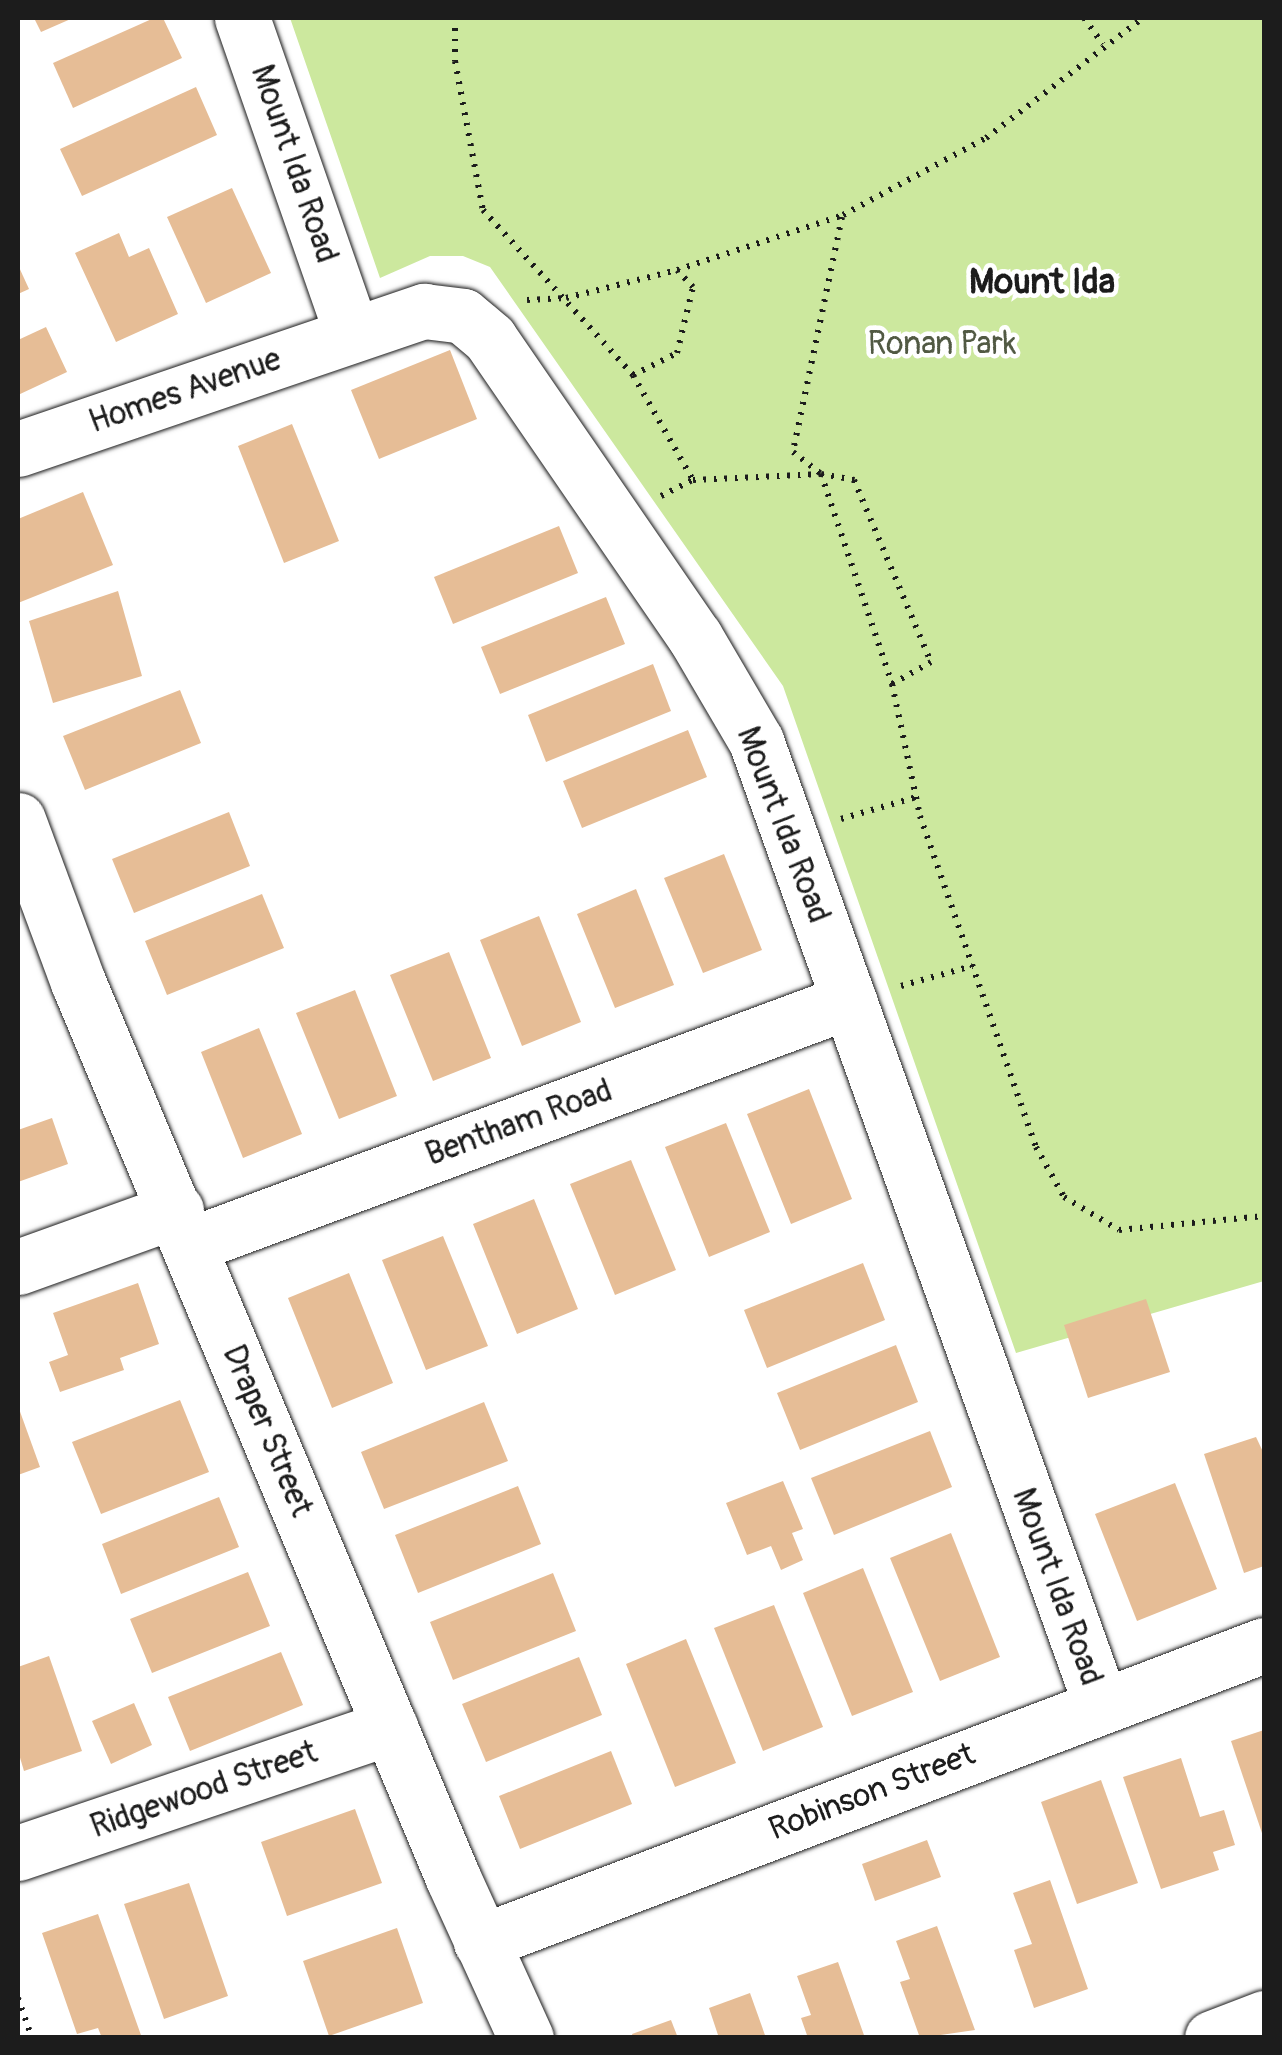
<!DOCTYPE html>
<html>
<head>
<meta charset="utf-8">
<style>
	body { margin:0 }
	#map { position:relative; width:1282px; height:2055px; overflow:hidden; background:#fff; font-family:Pangolin,sans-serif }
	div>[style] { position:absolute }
	.green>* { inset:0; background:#cce89e }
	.building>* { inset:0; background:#e6bd96 }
	.path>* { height:6px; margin-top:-3px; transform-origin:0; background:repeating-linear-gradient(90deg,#1c1c1c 0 2.5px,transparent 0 10.5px) }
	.roads { filter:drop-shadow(0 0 2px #1c1c1c) drop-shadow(0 0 2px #1c1c1c) }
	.minor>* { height:55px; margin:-27.5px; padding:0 27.5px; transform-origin:27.5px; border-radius:27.5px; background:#fff }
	span { translate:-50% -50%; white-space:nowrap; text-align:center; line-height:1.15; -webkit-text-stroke:9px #fff; paint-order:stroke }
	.street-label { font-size:32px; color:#1c1c1c }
	.park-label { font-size:32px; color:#515943 }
	.neighbourhood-label { font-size:35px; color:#1c1c1c; font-weight:700 }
	.frame { position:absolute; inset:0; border:20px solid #1c1c1c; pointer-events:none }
</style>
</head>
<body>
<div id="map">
	<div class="green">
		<div style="clip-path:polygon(290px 18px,1264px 18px,1264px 1281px,1016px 1353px,783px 686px,490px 267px,463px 256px,430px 256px,380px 278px)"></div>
	</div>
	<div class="building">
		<div style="clip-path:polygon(34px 18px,73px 18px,41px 32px)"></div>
		<div style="clip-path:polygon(154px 18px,163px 18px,182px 58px,73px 108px,53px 63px)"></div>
		<div style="clip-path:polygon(196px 87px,217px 135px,82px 196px,60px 149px)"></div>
		<div style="clip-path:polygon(232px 188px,271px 273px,206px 303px,167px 217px)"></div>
		<div style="clip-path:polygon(119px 233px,129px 257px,149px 248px,178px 314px,116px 342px,75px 253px)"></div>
		<div style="clip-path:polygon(18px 265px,29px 289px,18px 294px)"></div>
		<div style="clip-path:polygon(46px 327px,67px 372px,18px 395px,18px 340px)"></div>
		<div style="clip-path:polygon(450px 350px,477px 419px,379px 459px,351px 390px)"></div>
		<div style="clip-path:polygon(292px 424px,339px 541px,284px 563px,238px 446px)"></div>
		<div style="clip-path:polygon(83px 492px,113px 565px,18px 603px,18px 519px)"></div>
		<div style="clip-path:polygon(559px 526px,578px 573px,453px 624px,434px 577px)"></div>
		<div style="clip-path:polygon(118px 591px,142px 676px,53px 703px,29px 621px)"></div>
		<div style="clip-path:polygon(606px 597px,625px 644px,500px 694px,481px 647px)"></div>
		<div style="clip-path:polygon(653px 664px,671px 711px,546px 762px,528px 715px)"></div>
		<div style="clip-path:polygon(180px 690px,201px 743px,85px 790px,63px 736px)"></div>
		<div style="clip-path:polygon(688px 730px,707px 777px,582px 828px,563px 781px)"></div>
		<div style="clip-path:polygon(229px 812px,250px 866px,134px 913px,112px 859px)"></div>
		<div style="clip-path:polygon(724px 854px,762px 950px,703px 973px,664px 878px)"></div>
		<div style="clip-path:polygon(636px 889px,674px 985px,615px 1008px,577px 914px)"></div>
		<div style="clip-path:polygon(262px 894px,284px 948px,167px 995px,145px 941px)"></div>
		<div style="clip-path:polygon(539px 916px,581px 1022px,522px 1046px,480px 940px)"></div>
		<div style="clip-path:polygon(449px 952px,491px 1058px,433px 1081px,390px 975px)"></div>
		<div style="clip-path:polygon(355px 990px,397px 1096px,339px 1119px,296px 1013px)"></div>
		<div style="clip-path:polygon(259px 1028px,302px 1134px,243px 1158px,201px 1052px)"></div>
		<div style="clip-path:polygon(809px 1089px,852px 1199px,791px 1224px,747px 1114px)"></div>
		<div style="clip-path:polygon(52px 1118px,68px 1164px,18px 1182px,18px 1130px)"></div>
		<div style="clip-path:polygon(726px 1123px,770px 1232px,709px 1257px,665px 1147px)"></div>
		<div style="clip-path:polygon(631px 1160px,676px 1270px,615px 1295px,570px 1184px)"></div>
		<div style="clip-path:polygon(534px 1199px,578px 1309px,517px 1334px,473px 1224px)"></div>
		<div style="clip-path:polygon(443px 1236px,488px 1346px,426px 1370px,382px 1260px)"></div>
		<div style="clip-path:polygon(863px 1263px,885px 1320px,767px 1368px,744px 1310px)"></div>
		<div style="clip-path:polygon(349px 1273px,393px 1383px,332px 1408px,288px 1298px)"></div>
		<div style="clip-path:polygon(138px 1283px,159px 1344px,120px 1358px,124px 1370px,60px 1392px,49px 1362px,68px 1355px,53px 1313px)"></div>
		<div style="clip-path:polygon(1146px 1299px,1170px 1372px,1088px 1398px,1064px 1325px)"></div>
		<div style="clip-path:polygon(896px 1345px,918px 1402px,800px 1450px,777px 1393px)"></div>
		<div style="clip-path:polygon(180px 1400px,209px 1472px,101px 1514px,72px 1442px)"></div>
		<div style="clip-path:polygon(484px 1402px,508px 1461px,384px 1509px,361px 1452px)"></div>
		<div style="clip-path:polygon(18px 1406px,40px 1467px,18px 1475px)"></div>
		<div style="clip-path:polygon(930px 1431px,952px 1487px,834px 1535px,811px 1478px)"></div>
		<div style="clip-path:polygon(1256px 1437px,1264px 1454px,1264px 1566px,1244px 1573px,1204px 1454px)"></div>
		<div style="clip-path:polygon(783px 1481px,803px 1529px,792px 1533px,803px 1560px,781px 1570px,771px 1546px,747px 1555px,726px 1503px)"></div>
		<div style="clip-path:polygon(1175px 1483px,1217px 1589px,1137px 1621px,1095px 1514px)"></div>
		<div style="clip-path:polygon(518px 1486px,541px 1544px,418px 1593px,395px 1535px)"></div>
		<div style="clip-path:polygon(219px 1497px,239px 1547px,121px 1594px,102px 1544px)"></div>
		<div style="clip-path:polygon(951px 1533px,1000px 1657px,940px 1681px,890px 1558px)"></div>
		<div style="clip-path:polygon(863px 1568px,913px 1692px,852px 1716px,803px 1593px)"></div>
		<div style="clip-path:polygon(248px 1572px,270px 1626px,152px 1673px,130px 1619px)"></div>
		<div style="clip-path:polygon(553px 1573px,576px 1631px,453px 1680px,430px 1622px)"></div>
		<div style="clip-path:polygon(774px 1605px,823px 1727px,763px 1751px,714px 1628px)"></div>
		<div style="clip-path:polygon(686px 1639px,736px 1763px,675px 1787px,626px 1664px)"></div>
		<div style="clip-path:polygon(281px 1652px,303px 1705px,190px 1751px,168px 1697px)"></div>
		<div style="clip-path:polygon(49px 1656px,82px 1751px,24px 1771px,18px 1751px,18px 1667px)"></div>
		<div style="clip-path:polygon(579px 1657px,602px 1715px,486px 1762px,462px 1704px)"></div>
		<div style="clip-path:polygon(134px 1703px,152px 1745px,111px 1764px,92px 1721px)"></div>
		<div style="clip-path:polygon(1264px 1730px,1264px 1839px,1231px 1741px)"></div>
		<div style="clip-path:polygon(611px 1751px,632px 1804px,520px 1849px,499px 1796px)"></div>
		<div style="clip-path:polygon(1181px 1758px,1200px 1817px,1224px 1810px,1235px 1845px,1213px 1852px,1219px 1870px,1161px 1889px,1123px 1777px)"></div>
		<div style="clip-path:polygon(1101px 1780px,1138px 1883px,1077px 1904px,1041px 1802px)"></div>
		<div style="clip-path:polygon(355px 1809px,382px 1883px,287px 1916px,261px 1842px)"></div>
		<div style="clip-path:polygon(927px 1840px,941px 1877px,875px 1901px,862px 1864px)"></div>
		<div style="clip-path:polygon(1050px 1880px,1088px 1989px,1034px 2008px,1014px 1950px,1032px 1944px,1013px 1893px)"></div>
		<div style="clip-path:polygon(189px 1883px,228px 1996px,164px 2019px,124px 1904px)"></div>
		<div style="clip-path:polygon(98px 1914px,142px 2038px,102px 2038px,98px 2028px,77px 2034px,42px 1933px)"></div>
		<div style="clip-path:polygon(937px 1926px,975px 2030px,920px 2038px,900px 1982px,910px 1979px,896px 1941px)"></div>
		<div style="clip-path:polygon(397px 1928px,423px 2003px,329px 2036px,303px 1961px)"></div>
		<div style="clip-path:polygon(838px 1962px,865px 2038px,808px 2038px,801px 2018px,811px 2015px,797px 1976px)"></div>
		<div style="clip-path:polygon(750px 1993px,766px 2038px,719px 2038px,709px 2008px)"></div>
		<div style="clip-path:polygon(671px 2020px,678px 2038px,633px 2038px,632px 2034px)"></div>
	</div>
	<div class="path">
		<div style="left:455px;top:18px;width:43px;rotate:90deg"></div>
		<div style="left:455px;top:61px;width:152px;rotate:79.4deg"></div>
		<div style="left:483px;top:210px;width:223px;rotate:47.7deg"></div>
		<div style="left:633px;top:375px;width:121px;rotate:60.3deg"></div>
		<div style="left:1084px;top:18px;width:32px;rotate:54deg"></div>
		<div style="left:842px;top:217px;width:240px;rotate:101.8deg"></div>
		<div style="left:793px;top:452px;width:36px;rotate:38deg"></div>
		<div style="left:821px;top:474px;width:34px;rotate:10deg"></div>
		<div style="left:854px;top:480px;width:198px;rotate:67.1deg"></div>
		<div style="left:931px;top:662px;width:45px;rotate:150.6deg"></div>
		<div style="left:527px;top:300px;width:39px;rotate:-3deg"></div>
		<div style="left:566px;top:298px;width:114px;rotate:-14.2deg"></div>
		<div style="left:677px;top:270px;width:175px;rotate:-18.3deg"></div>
		<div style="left:843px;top:215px;width:162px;rotate:-28.3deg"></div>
		<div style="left:986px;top:138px;width:198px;rotate:-37.4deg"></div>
		<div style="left:633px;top:375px;width:49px;rotate:-26.6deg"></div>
		<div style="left:677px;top:353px;width:68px;rotate:-76.4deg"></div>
		<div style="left:693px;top:287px;width:23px;rotate:-133deg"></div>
		<div style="left:661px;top:496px;width:36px;rotate:-27deg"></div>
		<div style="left:693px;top:480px;width:128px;rotate:-2.7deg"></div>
		<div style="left:821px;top:474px;width:222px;rotate:71.3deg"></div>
		<div style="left:892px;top:684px;width:135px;rotate:78deg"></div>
		<div style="left:920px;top:816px;width:351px;rotate:70.7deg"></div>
		<div style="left:1036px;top:1147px;width:57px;rotate:60.8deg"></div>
		<div style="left:1064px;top:1197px;width:64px;rotate:31deg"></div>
		<div style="left:1119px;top:1230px;width:146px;rotate:-5.5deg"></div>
		<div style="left:841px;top:819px;width:78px;rotate:-16.3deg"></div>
		<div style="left:901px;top:986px;width:74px;rotate:-15.7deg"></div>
		<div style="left:18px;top:1998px;width:42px;rotate:70.7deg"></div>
	</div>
	<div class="roads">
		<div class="minor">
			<div style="left:242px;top:18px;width:334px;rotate:70.8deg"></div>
			<div style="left:18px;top:449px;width:429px;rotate:-18.8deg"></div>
			<div style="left:424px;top:311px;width:39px;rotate:7deg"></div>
			<div style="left:463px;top:316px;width:35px;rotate:40deg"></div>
			<div style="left:490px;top:339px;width:362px;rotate:55.5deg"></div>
			<div style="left:695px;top:637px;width:121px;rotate:59.6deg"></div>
			<div style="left:756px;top:741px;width:1024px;rotate:70.31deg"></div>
			<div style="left:18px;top:820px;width:173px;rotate:69.7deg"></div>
			<div style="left:78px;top:982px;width:971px;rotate:67.29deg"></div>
			<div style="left:453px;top:1878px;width:176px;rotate:65.5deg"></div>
			<div style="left:190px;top:1245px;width:703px;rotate:-20.32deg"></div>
			<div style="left:18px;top:1267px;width:168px;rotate:-19.8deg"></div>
			<div style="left:18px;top:1853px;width:393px;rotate:-18.7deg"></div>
			<div style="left:481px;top:1942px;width:837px;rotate:-20.77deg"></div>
			<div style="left:1212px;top:2038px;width:56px;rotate:-21deg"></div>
		</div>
	</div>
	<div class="street-label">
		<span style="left:294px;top:164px;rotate:71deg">Mount Ida Road</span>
		<span style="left:185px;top:391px;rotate:-19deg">Homes Avenue</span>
		<span style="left:783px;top:825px;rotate:69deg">Mount Ida Road</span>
		<span style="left:519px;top:1123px;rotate:-20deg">Bentham Road</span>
		<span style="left:267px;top:1431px;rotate:67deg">Draper Street</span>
		<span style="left:1057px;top:1587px;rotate:70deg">Mount Ida Road</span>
		<span style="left:204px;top:1790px;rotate:-19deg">Ridgewood Street</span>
		<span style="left:872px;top:1792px;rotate:-21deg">Robinson Street</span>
	</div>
	<div class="park-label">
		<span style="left:942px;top:344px">Ronan Park</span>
	</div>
	<div class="neighbourhood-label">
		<span style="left:1042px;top:282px">Mount Ida</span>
	</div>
	<div class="frame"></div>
</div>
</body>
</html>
